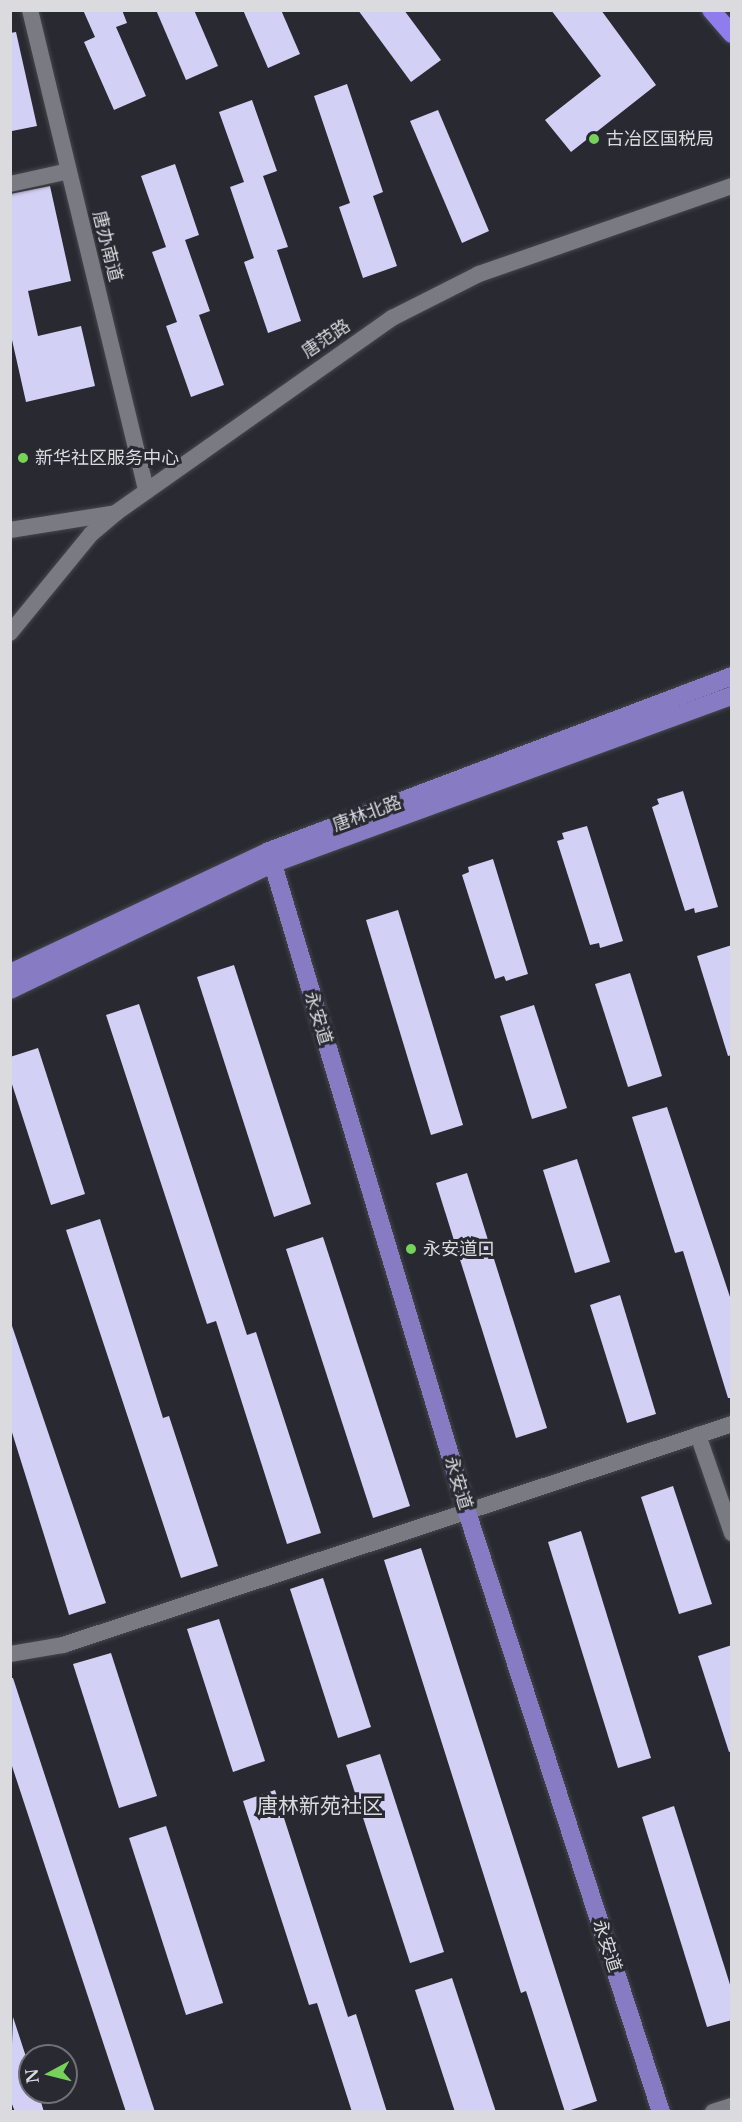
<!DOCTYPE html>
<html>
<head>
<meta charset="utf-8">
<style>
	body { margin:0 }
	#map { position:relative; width:742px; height:2122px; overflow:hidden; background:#292931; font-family:"Libre Baskerville","Noto Sans SC",serif }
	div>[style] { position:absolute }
	.building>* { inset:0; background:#d3d0f6 }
	.roads { filter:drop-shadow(0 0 2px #46464c) drop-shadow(0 0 2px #46464c) }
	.minor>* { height:16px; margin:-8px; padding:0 8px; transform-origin:8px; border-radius:8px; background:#7a7a83 }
	.major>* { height:18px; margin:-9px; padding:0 9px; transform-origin:9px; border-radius:9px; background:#877cc3 }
	.highway>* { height:18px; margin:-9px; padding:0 9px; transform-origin:9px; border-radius:9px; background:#8f7ded }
	.dots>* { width:16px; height:16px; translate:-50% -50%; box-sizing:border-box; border:3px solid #292931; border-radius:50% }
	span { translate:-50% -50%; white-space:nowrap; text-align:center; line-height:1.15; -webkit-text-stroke:6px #292931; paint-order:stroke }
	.poi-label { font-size:18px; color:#dadadf }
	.left { translate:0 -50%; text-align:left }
	.street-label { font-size:18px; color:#dadadf }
	.quarter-label { font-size:21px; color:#dadadf }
	.frame { position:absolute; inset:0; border:12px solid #dadadf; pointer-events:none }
	.north { position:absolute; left:18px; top:2044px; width:60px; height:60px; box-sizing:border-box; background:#292931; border:2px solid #707077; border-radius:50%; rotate:263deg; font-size:16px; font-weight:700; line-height:24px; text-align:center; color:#dadadf }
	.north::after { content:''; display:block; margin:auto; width:21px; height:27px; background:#77d259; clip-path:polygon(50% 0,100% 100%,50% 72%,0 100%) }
</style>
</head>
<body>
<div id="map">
	<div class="building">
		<div style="clip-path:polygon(83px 10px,122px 10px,127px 23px,116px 27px,146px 96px,114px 110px,84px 42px,95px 37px)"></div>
		<div style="clip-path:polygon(156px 10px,194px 10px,218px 66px,186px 80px)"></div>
		<div style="clip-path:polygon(243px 10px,281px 10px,300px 54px,268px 68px)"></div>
		<div style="clip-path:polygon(358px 10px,404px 10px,441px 60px,411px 82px)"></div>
		<div style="clip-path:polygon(551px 10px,601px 10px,656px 85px,571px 152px,545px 120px,601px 76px)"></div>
		<div style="clip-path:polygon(16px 32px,37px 126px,12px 131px,10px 33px)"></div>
		<div style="clip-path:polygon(347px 84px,383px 192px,373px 196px,397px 266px,363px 278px,339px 207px,350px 203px,314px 96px)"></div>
		<div style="clip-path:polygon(252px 100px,277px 171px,263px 176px,288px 247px,277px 250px,301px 321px,268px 333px,244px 262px,254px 258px,230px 187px,244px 182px,219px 112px)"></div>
		<div style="clip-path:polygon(438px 110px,489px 231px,462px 243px,410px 121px)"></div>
		<div style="clip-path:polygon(175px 164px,199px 235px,185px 240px,210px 311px,199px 315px,224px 385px,191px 397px,166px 326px,177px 322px,152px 252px,166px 247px,141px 176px)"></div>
		<div style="clip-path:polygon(50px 186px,71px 281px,28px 291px,38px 336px,81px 326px,95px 386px,26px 402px,10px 331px,10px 194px)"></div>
		<div style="clip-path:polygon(683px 791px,718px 907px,695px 913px,694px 908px,685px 911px,652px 807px,659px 804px,657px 799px)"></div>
		<div style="clip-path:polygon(587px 826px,623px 941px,600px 948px,599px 943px,590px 945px,557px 841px,564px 839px,562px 833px)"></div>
		<div style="clip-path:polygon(493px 859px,528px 974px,506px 981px,504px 976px,495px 979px,462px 875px,469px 872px,468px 867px)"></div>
		<div style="clip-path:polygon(398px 910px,463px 1125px,431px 1135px,366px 920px)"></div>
		<div style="clip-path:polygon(732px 945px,732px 1055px,728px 1056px,697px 956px)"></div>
		<div style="clip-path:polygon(234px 965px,311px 1204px,274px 1217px,197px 977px)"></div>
		<div style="clip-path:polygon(630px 973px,662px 1076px,628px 1087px,595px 984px)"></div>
		<div style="clip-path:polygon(139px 1004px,247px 1335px,256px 1332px,321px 1533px,287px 1544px,216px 1321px,207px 1324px,106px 1015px)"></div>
		<div style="clip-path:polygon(534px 1005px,567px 1108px,532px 1119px,500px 1016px)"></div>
		<div style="clip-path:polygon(38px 1048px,85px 1194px,51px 1205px,10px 1078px,10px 1057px)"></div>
		<div style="clip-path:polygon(667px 1107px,732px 1303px,732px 1398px,728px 1398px,683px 1251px,675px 1253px,632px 1117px)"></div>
		<div style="clip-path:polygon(577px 1159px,610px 1262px,575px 1273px,543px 1170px)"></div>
		<div style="clip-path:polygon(467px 1173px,547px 1428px,516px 1438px,436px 1183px)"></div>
		<div style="clip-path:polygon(100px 1219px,163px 1418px,169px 1416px,218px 1566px,181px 1578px,66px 1230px)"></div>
		<div style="clip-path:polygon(323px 1237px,410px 1506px,373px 1518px,286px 1249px)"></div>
		<div style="clip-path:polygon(620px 1295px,656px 1414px,627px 1423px,590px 1305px)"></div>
		<div style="clip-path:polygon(10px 1320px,106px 1603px,69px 1615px,10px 1426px)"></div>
		<div style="clip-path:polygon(673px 1486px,712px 1604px,679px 1614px,641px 1497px)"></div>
		<div style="clip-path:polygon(581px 1531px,651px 1758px,618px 1768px,548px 1542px)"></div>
		<div style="clip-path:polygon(421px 1548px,597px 2101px,565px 2112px,526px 1991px,521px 1993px,384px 1560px)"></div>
		<div style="clip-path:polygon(323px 1578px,371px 1727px,338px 1738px,290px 1589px)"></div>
		<div style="clip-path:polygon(219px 1619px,265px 1761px,233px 1772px,187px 1629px)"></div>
		<div style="clip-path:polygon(732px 1645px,732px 1751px,729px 1752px,698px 1656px)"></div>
		<div style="clip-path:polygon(111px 1653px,157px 1796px,119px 1808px,73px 1664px)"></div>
		<div style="clip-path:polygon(10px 1678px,13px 1678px,155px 2112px,126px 2112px,10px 1760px)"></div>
		<div style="clip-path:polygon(380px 1754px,444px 1952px,410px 1963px,346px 1765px)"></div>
		<div style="clip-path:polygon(275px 1790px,348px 2017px,356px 2014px,387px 2112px,352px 2112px,317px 2003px,309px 2005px,243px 1801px)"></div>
		<div style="clip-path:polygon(674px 1806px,732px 1991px,732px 2020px,707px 2027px,642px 1817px)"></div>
		<div style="clip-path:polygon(166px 1826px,223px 2003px,186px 2015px,129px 1838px)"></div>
		<div style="clip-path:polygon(452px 1978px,496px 2112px,455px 2112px,415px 1990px)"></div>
		<div style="clip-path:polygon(13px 2017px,30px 2069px,30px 2092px,38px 2092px,44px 2112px,15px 2112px,10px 2099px)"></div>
	</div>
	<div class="roads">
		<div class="minor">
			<div style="left:30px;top:10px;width:495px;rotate:76.4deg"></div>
			<div style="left:10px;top:184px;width:60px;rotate:-12.4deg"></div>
			<div style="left:10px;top:530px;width:107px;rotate:-9.1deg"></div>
			<div style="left:10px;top:633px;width:128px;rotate:-50.7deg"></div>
			<div style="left:91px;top:534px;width:34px;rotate:-40deg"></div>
			<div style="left:117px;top:512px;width:337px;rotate:-35.2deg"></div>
			<div style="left:392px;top:318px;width:97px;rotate:-26.8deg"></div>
			<div style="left:479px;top:274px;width:268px;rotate:-19.2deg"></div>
			<div style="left:698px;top:1435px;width:104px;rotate:70.9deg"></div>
			<div style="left:10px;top:1654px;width:54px;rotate:-9.6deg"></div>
			<div style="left:63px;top:1645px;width:705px;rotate:-18.28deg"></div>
			<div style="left:713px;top:2112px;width:20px;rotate:-18deg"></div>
		</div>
		<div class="major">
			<div style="left:269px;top:851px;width:690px;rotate:73.32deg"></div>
			<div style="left:467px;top:1512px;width:631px;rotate:72.08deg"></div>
			<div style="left:10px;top:973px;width:286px;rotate:-25.2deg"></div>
			<div style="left:269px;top:851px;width:495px;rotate:-20.7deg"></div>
			<div style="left:10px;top:990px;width:291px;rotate:-25.7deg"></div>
			<div style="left:272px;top:864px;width:490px;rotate:-20.1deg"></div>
		</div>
		<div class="highway">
			<div style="left:711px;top:10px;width:32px;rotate:49deg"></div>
		</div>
	</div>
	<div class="dots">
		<div style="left:594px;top:139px;background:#77d259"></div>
		<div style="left:23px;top:458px;background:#77d259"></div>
		<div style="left:411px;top:1249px;background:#77d259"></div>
	</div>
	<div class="poi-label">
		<span class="left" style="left:606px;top:139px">古冶区国税局</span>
		<span class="left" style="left:35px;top:458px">新华社区服务中心</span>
		<span class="left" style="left:423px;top:1249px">永安道口</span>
	</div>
	<div class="street-label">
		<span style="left:107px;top:246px;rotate:76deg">唐办南道</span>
		<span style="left:326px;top:339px;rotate:-34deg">唐范路</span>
		<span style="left:367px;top:814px;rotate:-20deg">唐林北路</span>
		<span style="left:318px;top:1018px;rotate:73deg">永安道</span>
		<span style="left:458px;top:1483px;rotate:73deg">永安道</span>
		<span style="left:607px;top:1946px;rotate:72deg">永安道</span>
	</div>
	<div class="quarter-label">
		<span style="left:320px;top:1806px">唐林新苑社区</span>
	</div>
	<div class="frame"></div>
	<div class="north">N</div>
</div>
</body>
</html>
